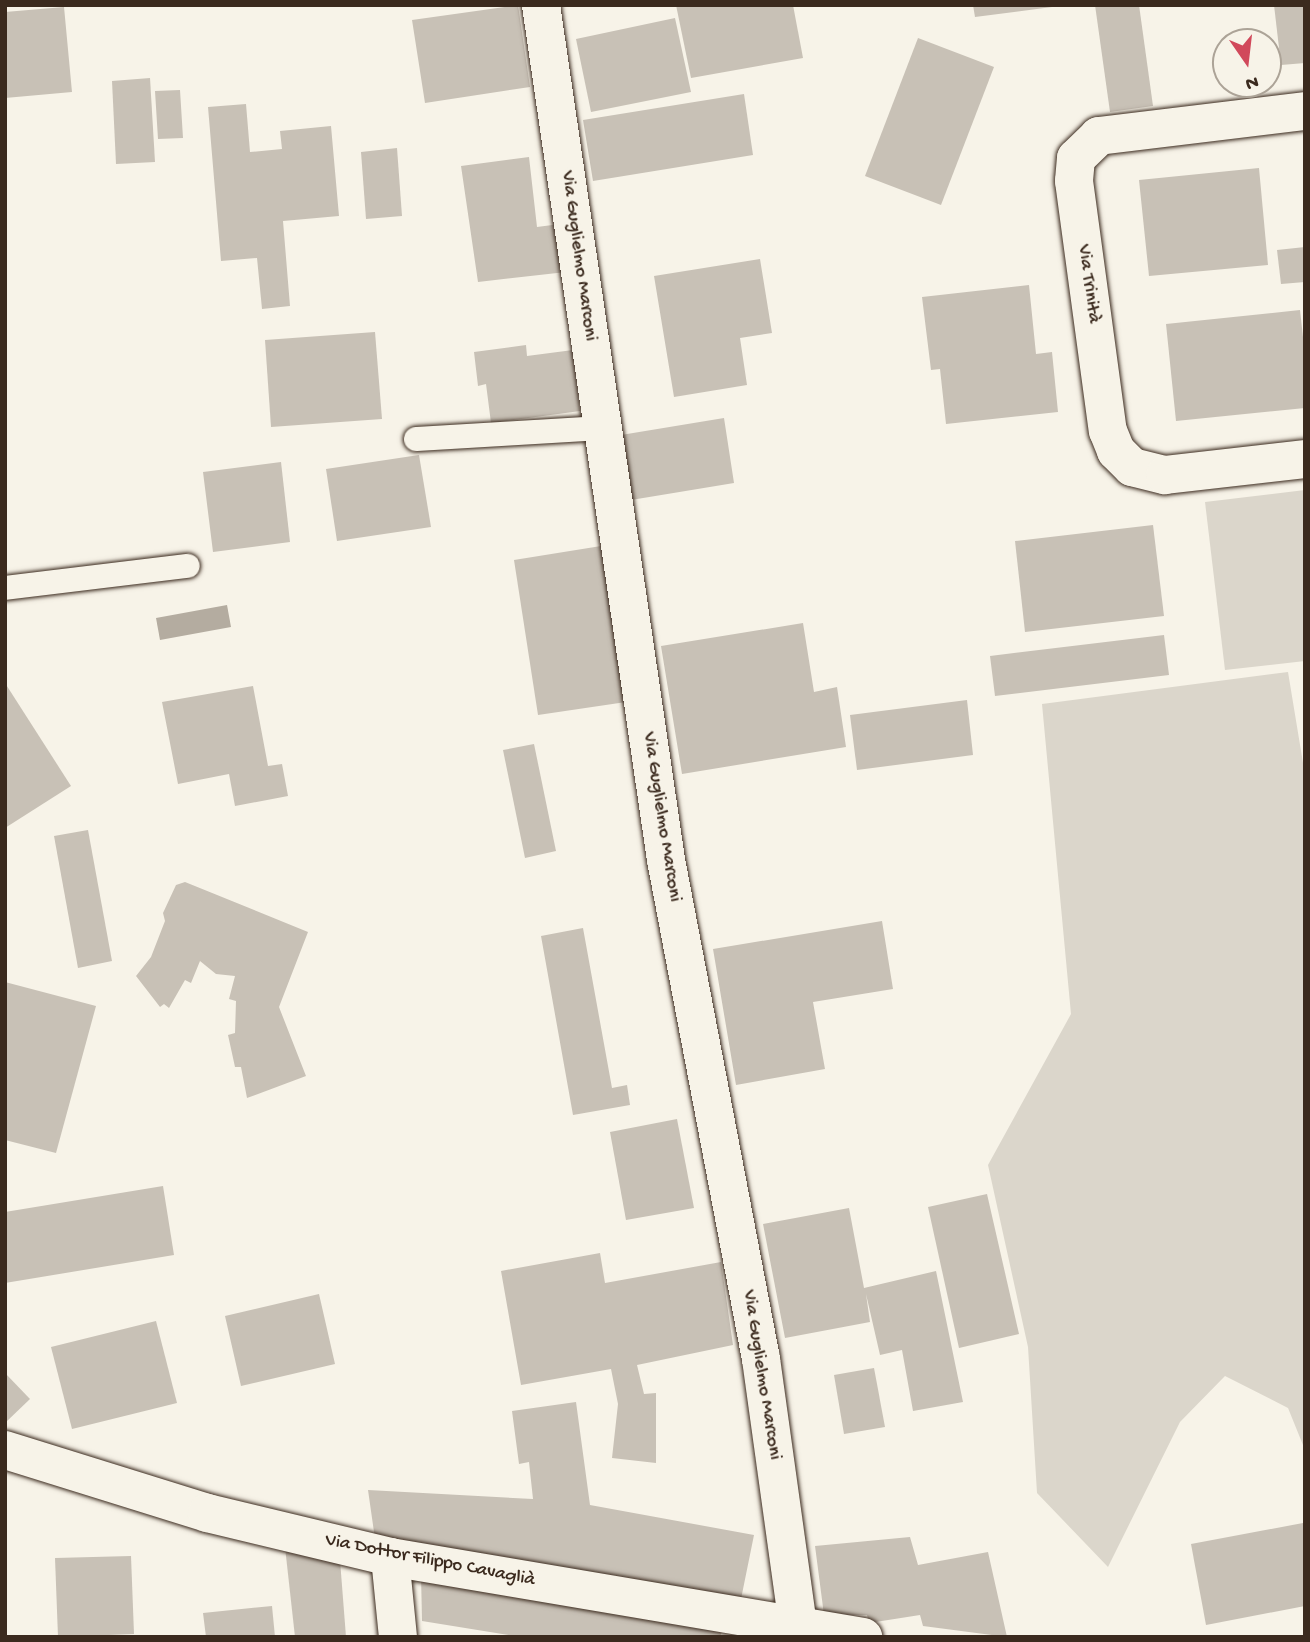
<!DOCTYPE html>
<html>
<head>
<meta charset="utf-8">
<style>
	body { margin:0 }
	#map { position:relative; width:1310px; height:1642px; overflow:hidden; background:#f7f3e8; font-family:"Gochi Hand",sans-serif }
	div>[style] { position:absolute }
	.green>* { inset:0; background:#dbd6cb }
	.water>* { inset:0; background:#b4aca0 }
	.building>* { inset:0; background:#c8c1b6 }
	.roads { filter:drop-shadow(0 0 2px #3b2a1e) drop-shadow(0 0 2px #3b2a1e) }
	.lane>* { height:24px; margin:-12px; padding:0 12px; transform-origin:12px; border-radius:12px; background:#f7f3e8 }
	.street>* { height:38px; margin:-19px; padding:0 19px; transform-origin:19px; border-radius:19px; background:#f7f3e8 }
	span { translate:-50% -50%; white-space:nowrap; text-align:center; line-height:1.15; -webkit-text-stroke:5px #f7f3e8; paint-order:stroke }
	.street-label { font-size:19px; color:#3b2a1e }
	.frame { position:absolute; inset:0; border:7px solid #3b2a1e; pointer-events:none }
	.north { position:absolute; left:1212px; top:28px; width:70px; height:70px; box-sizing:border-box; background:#f7f3e8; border:2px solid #aca397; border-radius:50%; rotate:166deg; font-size:19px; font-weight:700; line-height:28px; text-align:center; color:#3b2a1e }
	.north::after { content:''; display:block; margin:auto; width:24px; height:32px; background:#d1495b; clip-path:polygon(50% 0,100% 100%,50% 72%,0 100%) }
</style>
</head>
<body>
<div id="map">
	<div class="green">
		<div style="clip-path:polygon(1305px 490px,1305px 661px,1225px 670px,1205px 502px)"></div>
		<div style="clip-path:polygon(1288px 672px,1305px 775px,1305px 1450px,1288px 1408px,1225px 1376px,1180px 1422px,1108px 1567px,1037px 1493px,1028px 1347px,988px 1165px,1071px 1014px,1042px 704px)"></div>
	</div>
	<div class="water">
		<div style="clip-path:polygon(227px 605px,231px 627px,160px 640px,156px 618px)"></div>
	</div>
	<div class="building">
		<div style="clip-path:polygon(518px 5px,530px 87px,425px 103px,412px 20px)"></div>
		<div style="clip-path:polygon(676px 5px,793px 5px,803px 58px,691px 78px)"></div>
		<div style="clip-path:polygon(973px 5px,1052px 5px,1052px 7px,975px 17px)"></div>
		<div style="clip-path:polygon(1095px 5px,1139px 5px,1153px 106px,1110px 112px)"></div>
		<div style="clip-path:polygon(1274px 5px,1305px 5px,1305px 63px,1281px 65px)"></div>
		<div style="clip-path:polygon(64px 7px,72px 92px,5px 98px,5px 12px)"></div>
		<div style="clip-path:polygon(675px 18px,691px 92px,591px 112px,576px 39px)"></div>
		<div style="clip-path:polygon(918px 38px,994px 67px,941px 205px,865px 176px)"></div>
		<div style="clip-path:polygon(150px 78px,155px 162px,116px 164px,112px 81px)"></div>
		<div style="clip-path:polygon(180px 90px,183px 138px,158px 139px,155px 91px)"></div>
		<div style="clip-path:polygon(744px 94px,753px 155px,593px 181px,583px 120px)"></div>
		<div style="clip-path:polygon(246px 104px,250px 152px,282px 149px,280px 131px,331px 126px,339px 216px,283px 221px,290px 306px,262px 309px,257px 258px,221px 261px,208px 107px)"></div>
		<div style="clip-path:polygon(397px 148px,402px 216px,366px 219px,361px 152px)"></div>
		<div style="clip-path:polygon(529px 157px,537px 227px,560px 224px,566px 272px,478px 282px,461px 166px)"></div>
		<div style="clip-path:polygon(1259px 168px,1268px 265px,1149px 276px,1139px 180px)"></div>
		<div style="clip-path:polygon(1305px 247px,1305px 282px,1281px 284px,1277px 250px)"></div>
		<div style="clip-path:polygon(760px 259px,772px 333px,740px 338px,747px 385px,674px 397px,654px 276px)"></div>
		<div style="clip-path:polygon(1029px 285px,1036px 354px,1052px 352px,1058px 412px,946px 424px,940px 369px,931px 370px,922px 297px)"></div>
		<div style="clip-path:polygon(1300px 310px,1305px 355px,1305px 408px,1176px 421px,1166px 324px)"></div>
		<div style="clip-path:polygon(375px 332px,382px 419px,271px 427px,265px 340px)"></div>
		<div style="clip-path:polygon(526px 345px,527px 356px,573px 350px,580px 411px,491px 423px,486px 384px,478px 386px,474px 352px)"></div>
		<div style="clip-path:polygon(724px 418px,734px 483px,631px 500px,621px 435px)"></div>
		<div style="clip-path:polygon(419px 455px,431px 527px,337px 541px,326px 469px)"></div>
		<div style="clip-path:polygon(281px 462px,290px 542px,213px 552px,203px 472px)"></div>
		<div style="clip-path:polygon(1153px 525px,1164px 616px,1025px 632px,1015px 541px)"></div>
		<div style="clip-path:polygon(601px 546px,626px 702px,538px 715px,514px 560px)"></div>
		<div style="clip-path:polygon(803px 623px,814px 692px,837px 687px,846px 747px,682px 774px,661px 646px)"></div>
		<div style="clip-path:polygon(1164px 635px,1169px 675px,995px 696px,990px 656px)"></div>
		<div style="clip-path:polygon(5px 683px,71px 786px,5px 828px)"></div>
		<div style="clip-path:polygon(253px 686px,268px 766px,282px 764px,288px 796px,235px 806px,229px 774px,178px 784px,162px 702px)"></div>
		<div style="clip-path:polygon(967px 700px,973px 755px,857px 770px,850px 715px)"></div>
		<div style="clip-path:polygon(534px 744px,556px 851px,525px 858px,503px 750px)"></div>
		<div style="clip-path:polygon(88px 830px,112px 961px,78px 968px,54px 836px)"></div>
		<div style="clip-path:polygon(185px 882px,308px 932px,279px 1007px,306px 1076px,247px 1098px,241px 1067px,235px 1067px,228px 1035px,235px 1033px,236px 1001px,229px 999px,235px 976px,216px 974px,200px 961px,191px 983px,185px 980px,169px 1008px,164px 1004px,160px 1007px,136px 976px,151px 957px,165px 921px,163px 913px,176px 885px)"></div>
		<div style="clip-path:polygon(882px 921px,893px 989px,813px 1002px,825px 1069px,736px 1085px,713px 949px)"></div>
		<div style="clip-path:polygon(583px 928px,612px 1088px,627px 1085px,630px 1105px,573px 1115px,541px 936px)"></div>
		<div style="clip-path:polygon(5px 982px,96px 1006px,56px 1153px,5px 1140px)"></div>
		<div style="clip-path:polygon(677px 1119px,694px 1208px,626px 1220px,610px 1132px)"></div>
		<div style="clip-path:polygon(163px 1186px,174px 1255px,5px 1283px,5px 1212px)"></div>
		<div style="clip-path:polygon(987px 1194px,1019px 1334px,959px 1348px,928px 1207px)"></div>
		<div style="clip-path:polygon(849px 1208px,864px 1288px,936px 1271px,963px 1402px,913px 1411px,902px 1350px,880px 1355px,866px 1294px,870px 1322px,785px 1338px,763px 1224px)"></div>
		<div style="clip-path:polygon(600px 1253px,605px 1283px,721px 1262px,733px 1345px,637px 1365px,644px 1394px,656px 1393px,656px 1463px,612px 1458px,618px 1404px,611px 1369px,521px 1385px,501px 1271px)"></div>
		<div style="clip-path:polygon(319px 1294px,335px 1364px,241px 1386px,225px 1316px)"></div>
		<div style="clip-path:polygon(156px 1321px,177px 1403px,72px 1429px,51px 1347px)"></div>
		<div style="clip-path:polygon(874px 1368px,885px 1427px,844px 1434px,834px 1375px)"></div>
		<div style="clip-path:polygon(5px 1373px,30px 1399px,5px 1423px)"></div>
		<div style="clip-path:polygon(576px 1402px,590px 1505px,754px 1535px,740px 1604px,375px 1539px,368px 1490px,533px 1499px,529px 1462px,519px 1464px,512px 1411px)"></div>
		<div style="clip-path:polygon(1303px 1523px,1305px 1606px,1206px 1625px,1191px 1544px)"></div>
		<div style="clip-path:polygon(910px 1537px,918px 1565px,988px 1552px,1007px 1637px,923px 1626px,920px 1615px,869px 1623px,867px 1615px,824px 1615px,815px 1546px)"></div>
		<div style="clip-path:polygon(285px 1547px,340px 1560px,346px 1637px,295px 1637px)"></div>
		<div style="clip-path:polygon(131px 1556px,134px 1634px,58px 1637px,55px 1558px)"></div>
		<div style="clip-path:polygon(421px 1574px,724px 1625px,720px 1637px,521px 1637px,422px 1621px)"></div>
		<div style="clip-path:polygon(272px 1606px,275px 1637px,206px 1637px,203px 1613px)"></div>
	</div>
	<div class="roads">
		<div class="lane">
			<div style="left:416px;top:439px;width:187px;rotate:-3.4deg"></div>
			<div style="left:5px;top:588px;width:184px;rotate:-6.9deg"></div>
		</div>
		<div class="street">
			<div style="left:541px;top:5px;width:864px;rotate:81.68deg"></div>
			<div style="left:666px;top:860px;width:508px;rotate:79.22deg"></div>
			<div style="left:761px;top:1359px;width:269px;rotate:82.1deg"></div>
			<div style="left:1305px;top:111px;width:208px;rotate:173.1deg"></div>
			<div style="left:1099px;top:136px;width:32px;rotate:136deg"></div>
			<div style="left:1076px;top:158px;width:23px;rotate:95deg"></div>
			<div style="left:1074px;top:181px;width:252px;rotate:82.3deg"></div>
			<div style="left:1108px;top:431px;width:22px;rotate:68deg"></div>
			<div style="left:1116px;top:451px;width:23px;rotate:45deg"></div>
			<div style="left:1132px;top:467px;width:34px;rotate:14deg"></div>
			<div style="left:1165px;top:475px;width:141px;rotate:-6.5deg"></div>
			<div style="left:5px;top:1450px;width:212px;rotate:17.3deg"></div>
			<div style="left:207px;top:1513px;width:188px;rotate:13.5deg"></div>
			<div style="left:390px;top:1557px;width:480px;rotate:9.6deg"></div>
			<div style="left:390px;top:1557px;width:80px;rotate:84.3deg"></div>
		</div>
	</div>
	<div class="street-label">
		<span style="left:578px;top:256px;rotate:82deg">Via Guglielmo Marconi</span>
		<span style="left:1088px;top:284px;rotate:82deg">Via Trinità</span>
		<span style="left:661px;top:817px;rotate:81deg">Via Guglielmo Marconi</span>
		<span style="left:761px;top:1375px;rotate:81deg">Via Guglielmo Marconi</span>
		<span style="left:430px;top:1561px;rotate:11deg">Via Dottor Filippo Cavaglià</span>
	</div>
	<div class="frame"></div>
	<div class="north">N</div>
</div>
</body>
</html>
